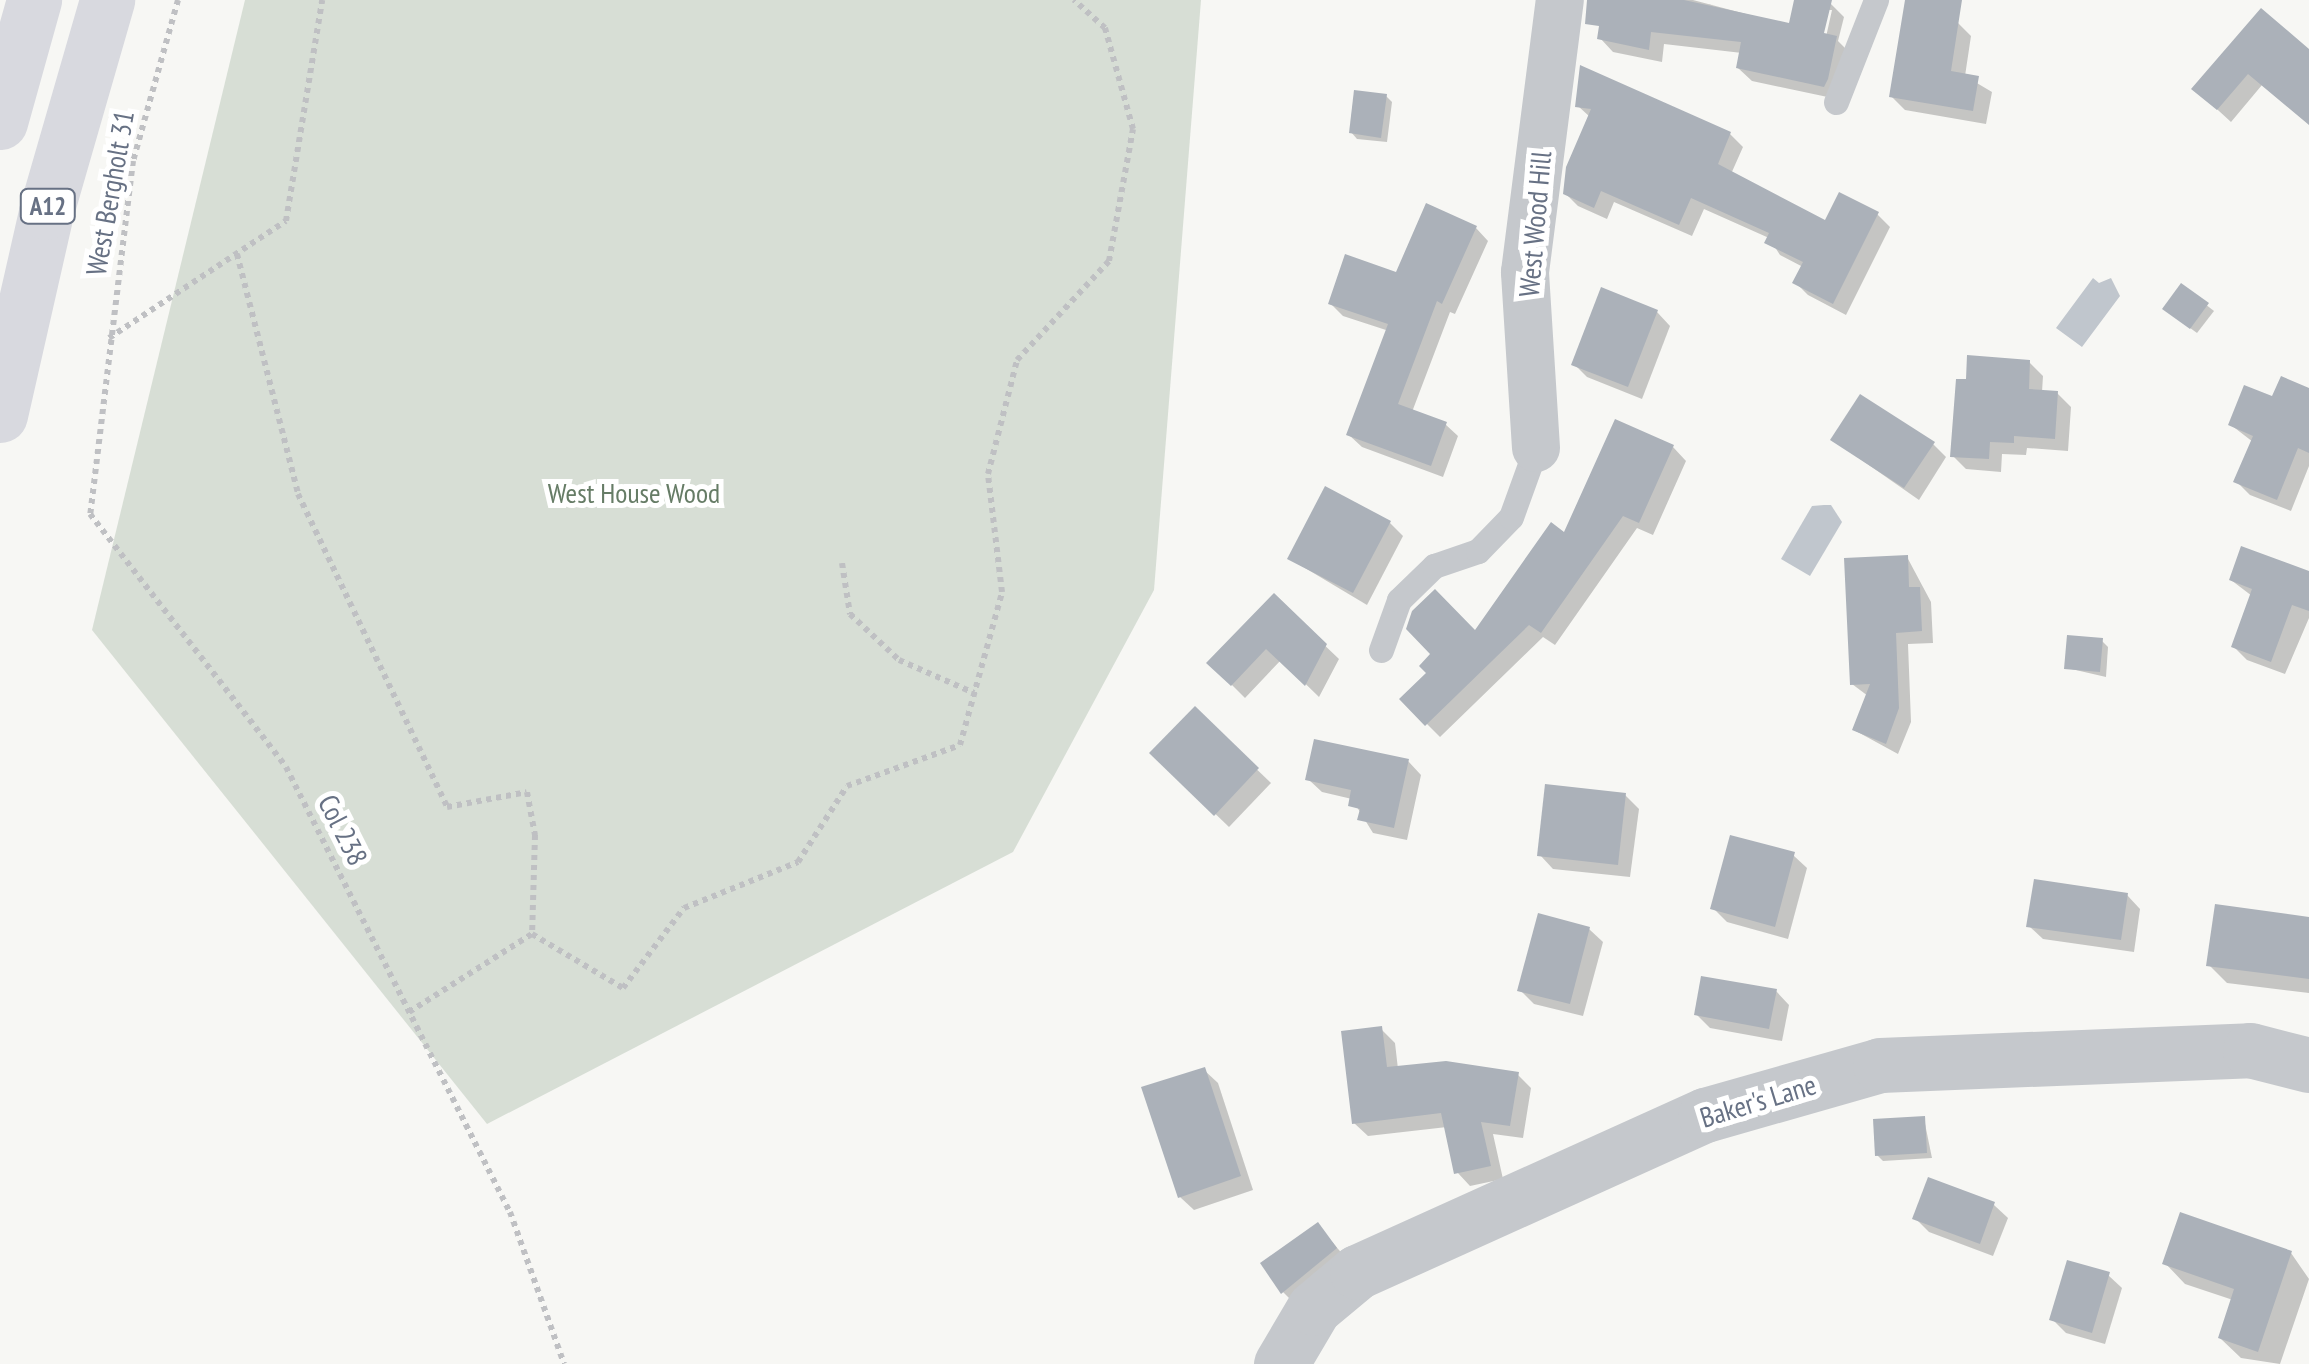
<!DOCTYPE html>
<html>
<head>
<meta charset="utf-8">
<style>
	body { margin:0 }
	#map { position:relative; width:2309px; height:1364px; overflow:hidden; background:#f7f7f4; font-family:"PT Sans Narrow",sans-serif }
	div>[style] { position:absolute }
	.green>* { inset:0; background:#d7ded5 }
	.water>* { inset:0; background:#c0c6cd }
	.shadow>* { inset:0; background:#0003 }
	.building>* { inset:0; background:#abb1b9 }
	.path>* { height:6px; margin-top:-3px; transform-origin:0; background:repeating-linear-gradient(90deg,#bfc0c3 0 5px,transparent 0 10px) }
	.service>* { height:25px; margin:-12.5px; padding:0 12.5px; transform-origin:12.5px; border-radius:12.5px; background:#c5c8cc }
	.minor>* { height:48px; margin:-24px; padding:0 24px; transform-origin:24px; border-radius:24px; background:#c5c8cc }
	.tertiary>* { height:55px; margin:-27.5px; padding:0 27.5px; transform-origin:27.5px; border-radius:27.5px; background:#c5c8cc }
	.trunk>* { height:55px; margin:-27.5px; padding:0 27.5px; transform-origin:27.5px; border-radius:27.5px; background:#d8d9df }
	span { translate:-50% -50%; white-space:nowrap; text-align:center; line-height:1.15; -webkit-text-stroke:10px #fff; paint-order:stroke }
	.shield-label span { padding:2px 8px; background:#fff; border:2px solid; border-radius:8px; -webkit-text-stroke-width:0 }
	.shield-label { font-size:25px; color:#677184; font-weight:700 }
	.street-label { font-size:28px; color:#677184 }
	.park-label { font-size:28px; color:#667c66 }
</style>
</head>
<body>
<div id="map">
	<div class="green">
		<div style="clip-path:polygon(245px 0,1201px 0,1154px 590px,1013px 852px,487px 1124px,92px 630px)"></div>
	</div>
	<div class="water">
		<div style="clip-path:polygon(2093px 278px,2099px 283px,2111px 278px,2120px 296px,2082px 347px,2056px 328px)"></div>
		<div style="clip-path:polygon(1824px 505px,1831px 505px,1842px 522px,1810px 576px,1781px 559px,1812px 506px)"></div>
	</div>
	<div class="shadow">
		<div style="clip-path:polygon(evenodd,1604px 0,1693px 0,1791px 26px,1797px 0,1830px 3px,1844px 17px,1838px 41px,1849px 52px,1837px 99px,1752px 81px,1738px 68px,1742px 53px,1664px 44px,1662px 62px,1613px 52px,1600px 38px,1604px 0,1827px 10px,1832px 10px,1824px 46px,1819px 45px,1827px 10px)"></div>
		<div style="clip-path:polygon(1958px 23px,1971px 36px,1965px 76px,1992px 92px,1986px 124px,1905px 110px,1891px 96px)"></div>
		<div style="clip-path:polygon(2309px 52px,2309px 124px,2262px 85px,2231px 122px,2195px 89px)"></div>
		<div style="clip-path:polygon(1386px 96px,1392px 102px,1387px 142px,1357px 139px,1351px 132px)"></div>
		<div style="clip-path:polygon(1578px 106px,1730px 134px,1743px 147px,1731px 174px,1826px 224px,1877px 214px,1890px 227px,1846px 315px,1808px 295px,1796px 283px,1803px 267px,1780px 255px,1769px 238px,1704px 209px,1692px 236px,1614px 202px,1607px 219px,1578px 206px,1565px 193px,1590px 117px)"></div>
		<div style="clip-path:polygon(1476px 228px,1488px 241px,1455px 314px,1450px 312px,1412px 412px,1445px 424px,1458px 436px,1443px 477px,1362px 447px,1349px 435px,1389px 331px,1343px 316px,1330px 303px,1398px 275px)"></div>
		<div style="clip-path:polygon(2182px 286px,2214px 311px,2197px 333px,2171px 314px)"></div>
		<div style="clip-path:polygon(1657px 312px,1670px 326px,1642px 399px,1587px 377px,1574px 364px)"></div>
		<div style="clip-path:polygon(2029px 362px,2043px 376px,2042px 392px,2057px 393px,2071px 407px,2068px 451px,2027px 448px,2026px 455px,2002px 454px,2001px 472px,1966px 469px,1953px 456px)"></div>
		<div style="clip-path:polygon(2309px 390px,2309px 466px,2291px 511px,2250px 495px,2236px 481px,2253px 442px,2231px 425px,2273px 400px)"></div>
		<div style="clip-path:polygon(1833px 440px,1933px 444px,1946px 457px,1919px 500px)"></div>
		<div style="clip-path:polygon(1673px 447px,1686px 461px,1653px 535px,1637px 528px,1555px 645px,1543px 637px,1440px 737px,1402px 699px,1475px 634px,1565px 536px)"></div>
		<div style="clip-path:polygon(1390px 523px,1403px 536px,1367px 605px,1290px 559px)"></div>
		<div style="clip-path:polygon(1907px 557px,1931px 602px,1933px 643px,1908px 644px,1911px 722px,1898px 754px,1854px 730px,1868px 696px,1852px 684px)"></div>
		<div style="clip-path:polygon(2309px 574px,2309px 618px,2285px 674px,2247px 660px,2234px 647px,2252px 596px,2231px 580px)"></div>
		<div style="clip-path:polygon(1274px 597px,1339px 659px,1319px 697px,1281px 660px,1245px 698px,1210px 663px)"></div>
		<div style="clip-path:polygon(2102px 641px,2108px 647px,2106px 677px,2067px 668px)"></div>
		<div style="clip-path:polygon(1195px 710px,1271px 783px,1229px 827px,1152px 753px)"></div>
		<div style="clip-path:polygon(1408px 761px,1421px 775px,1407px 840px,1373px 833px,1352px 799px,1322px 792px,1308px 779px)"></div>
		<div style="clip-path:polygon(1625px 795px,1639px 809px,1630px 877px,1553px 869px,1540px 855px)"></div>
		<div style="clip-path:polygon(1793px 855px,1807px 868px,1788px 939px,1727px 922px,1713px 908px)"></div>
		<div style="clip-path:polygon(2127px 895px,2140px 909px,2134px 952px,2043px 939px,2029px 926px)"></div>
		<div style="clip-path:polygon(2309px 919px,2309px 993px,2227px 983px,2209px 965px)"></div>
		<div style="clip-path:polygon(1589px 929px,1603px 942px,1583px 1016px,1534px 1004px,1520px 990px)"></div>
		<div style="clip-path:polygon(1776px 991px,1789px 1005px,1782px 1041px,1710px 1028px,1696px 1014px)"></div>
		<div style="clip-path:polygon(1381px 1029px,1395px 1043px,1398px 1069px,1518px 1075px,1531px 1088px,1523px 1138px,1493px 1134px,1503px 1179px,1470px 1186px,1457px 1172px,1447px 1127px,1368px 1136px,1354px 1123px)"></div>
		<div style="clip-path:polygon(1204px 1070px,1218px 1083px,1253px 1190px,1194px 1210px,1180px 1197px)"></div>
		<div style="clip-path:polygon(1924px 1119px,1932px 1158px,1883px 1161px,1877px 1155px)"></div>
		<div style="clip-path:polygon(1994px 1205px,2008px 1218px,1993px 1256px,1929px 1232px,1915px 1218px)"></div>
		<div style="clip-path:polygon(1318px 1225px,1349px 1262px,1296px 1305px,1283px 1292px)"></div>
		<div style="clip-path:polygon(2291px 1253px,2309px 1279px,2280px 1364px,2241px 1358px,2220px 1338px,2233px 1300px,2185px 1284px,2165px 1263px)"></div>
		<div style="clip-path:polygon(2108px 1275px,2122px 1288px,2105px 1344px,2066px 1333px,2052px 1319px)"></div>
	</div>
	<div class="building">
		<div style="clip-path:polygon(1587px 0,1684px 0,1789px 23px,1794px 0,1832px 0,1824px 33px,1837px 36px,1828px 79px,1824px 87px,1736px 68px,1741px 42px,1651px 32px,1649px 50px,1597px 39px,1599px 26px,1585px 24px)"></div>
		<div style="clip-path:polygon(1905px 0,1962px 0,1951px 71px,1979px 76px,1973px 111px,1889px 97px)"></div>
		<div style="clip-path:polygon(2261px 8px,2309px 49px,2309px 125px,2248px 74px,2217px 110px,2191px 89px)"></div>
		<div style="clip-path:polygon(1580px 65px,1731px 132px,1718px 164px,1825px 220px,1839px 192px,1879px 212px,1833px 304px,1792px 283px,1803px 262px,1764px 243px,1769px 233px,1691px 198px,1679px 225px,1601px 191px,1594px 208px,1563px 194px,1566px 167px,1591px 109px,1575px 107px)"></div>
		<div style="clip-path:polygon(1354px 90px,1387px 94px,1381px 138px,1349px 133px)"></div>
		<div style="clip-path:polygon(1426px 203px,1477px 226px,1442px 304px,1437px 301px,1398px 404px,1447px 422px,1431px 466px,1346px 435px,1388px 324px,1328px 304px,1345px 254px,1396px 272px)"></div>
		<div style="clip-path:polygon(2181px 283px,2209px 303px,2190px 329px,2162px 309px)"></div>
		<div style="clip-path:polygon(1601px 287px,1658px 310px,1628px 387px,1571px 365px)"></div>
		<div style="clip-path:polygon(1967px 355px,2030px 360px,2029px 389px,2058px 391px,2055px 439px,2014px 436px,2014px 443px,1990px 442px,1989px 459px,1950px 457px,1956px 379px,1966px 379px)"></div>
		<div style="clip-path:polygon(2281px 376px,2309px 388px,2309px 453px,2298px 448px,2277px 500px,2233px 482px,2253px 436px,2228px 425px,2244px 385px,2272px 396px)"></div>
		<div style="clip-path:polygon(1860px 394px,1935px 442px,1904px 488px,1830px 440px)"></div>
		<div style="clip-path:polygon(1615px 419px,1674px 445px,1639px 523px,1623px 516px,1541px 633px,1529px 625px,1425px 726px,1399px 699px,1426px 673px,1419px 666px,1430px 654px,1406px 629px,1412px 611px,1435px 589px,1475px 630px,1551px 522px,1564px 532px)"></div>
		<div style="clip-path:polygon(1325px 486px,1391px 521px,1353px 593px,1287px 559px)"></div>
		<div style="clip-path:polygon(2241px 546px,2309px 571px,2309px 611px,2292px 605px,2271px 662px,2231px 647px,2252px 589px,2229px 580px)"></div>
		<div style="clip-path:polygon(1908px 555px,1909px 587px,1920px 587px,1922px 631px,1896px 633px,1899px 708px,1886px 744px,1852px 730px,1870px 684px,1850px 685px,1844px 558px)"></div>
		<div style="clip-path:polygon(1274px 593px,1327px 644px,1305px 686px,1266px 649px,1231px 686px,1206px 663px)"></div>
		<div style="clip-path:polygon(2067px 635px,2103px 638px,2100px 672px,2064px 669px)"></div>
		<div style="clip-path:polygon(1195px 706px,1259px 768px,1214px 816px,1149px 753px)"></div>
		<div style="clip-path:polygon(1314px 739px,1409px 759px,1394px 828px,1357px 820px,1360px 809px,1348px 806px,1351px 790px,1305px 780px)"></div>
		<div style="clip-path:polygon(1545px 784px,1626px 793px,1618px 865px,1537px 856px)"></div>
		<div style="clip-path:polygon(1730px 835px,1795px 852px,1775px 927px,1710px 909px)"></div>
		<div style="clip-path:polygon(2034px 879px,2128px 893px,2121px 940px,2026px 927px)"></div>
		<div style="clip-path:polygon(2215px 904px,2309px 917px,2309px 979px,2206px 966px)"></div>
		<div style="clip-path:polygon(1538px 913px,1590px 927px,1570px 1004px,1517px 991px)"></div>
		<div style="clip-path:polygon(1701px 976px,1777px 989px,1769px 1029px,1694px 1015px)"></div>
		<div style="clip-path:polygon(1382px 1026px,1387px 1067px,1446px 1061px,1519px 1072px,1510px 1126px,1481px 1122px,1491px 1166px,1454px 1174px,1441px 1113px,1352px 1124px,1341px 1031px)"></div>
		<div style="clip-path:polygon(1205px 1067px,1241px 1176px,1178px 1198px,1141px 1087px)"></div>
		<div style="clip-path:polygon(1925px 1116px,1927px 1153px,1875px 1156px,1873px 1119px)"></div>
		<div style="clip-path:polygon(1928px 1177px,1995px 1202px,1980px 1244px,1912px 1219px)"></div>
		<div style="clip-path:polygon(2180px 1212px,2292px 1251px,2258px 1352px,2218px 1338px,2234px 1289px,2162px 1264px)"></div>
		<div style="clip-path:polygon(1318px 1222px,1337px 1248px,1281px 1294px,1260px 1263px)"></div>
		<div style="clip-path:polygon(2067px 1260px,2110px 1272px,2092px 1333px,2049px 1320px)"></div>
	</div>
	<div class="path">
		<div style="left:178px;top:0;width:167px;rotate:105.6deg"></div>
		<div style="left:133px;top:161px;width:356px;rotate:96.9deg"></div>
		<div style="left:90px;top:514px;width:320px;rotate:52.2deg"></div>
		<div style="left:286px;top:767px;width:498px;rotate:63.3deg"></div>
		<div style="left:510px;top:1212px;width:161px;rotate:70.4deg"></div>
		<div style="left:237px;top:254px;width:248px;rotate:75.7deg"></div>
		<div style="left:298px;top:494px;width:347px;rotate:64.5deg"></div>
		<div style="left:447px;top:807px;width:81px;rotate:-10.6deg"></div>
		<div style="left:527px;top:792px;width:44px;rotate:79.5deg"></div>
		<div style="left:535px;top:835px;width:99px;rotate:91.7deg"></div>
		<div style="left:532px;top:934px;width:106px;rotate:30.7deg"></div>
		<div style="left:623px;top:988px;width:101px;rotate:-52.7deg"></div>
		<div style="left:684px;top:908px;width:123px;rotate:-22deg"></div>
		<div style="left:798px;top:862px;width:90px;rotate:-57.2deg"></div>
		<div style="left:847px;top:786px;width:120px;rotate:-19.9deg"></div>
		<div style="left:960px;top:745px;width:159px;rotate:-74.6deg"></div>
		<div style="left:1002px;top:592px;width:119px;rotate:-96.8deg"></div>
		<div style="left:988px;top:474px;width:118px;rotate:-75.7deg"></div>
		<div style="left:1017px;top:360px;width:135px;rotate:-47.1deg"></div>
		<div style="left:1109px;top:261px;width:134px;rotate:-79.7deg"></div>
		<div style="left:1133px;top:129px;width:105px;rotate:-105.5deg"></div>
		<div style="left:1105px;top:28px;width:42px;rotate:-137.9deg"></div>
		<div style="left:109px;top:338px;width:212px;rotate:-33.5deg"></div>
		<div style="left:286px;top:221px;width:224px;rotate:-80.7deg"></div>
		<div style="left:842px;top:563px;width:52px;rotate:81.1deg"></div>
		<div style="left:850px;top:614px;width:67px;rotate:43.2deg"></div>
		<div style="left:899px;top:660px;width:82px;rotate:23.7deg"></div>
		<div style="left:409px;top:1012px;width:146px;rotate:-32.4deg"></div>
	</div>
	<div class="service">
		<div style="left:1836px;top:102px;width:110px;rotate:-68.6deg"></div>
		<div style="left:1381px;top:650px;width:53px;rotate:-70.2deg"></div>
		<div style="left:1399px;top:600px;width:49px;rotate:-44.2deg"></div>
		<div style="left:1434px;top:566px;width:46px;rotate:-18.8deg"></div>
		<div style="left:1478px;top:551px;width:47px;rotate:-45.9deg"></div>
		<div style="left:1511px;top:517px;width:73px;rotate:-70.1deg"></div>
	</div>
	<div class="minor">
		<div style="left:1536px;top:448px;width:176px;rotate:-93.6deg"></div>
		<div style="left:1525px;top:272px;width:274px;rotate:-82.7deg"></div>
	</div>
	<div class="tertiary">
		<div style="left:1281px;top:1364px;width:65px;rotate:-59.5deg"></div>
		<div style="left:1314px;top:1308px;width:56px;rotate:-39.9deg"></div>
		<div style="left:1357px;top:1272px;width:382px;rotate:-24.3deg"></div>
		<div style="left:1705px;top:1115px;width:182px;rotate:-15.9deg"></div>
		<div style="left:1880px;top:1065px;width:370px;rotate:-2.3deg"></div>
		<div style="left:2250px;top:1050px;width:61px;rotate:14.3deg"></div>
	</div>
	<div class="trunk">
		<div style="left:0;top:122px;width:127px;rotate:-74.4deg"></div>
		<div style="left:0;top:415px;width:208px;rotate:-77.2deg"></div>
		<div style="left:46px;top:212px;width:221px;rotate:-73.9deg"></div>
	</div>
	<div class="shield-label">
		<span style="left:48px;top:206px">A12</span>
	</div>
	<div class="street-label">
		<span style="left:110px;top:193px;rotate:-80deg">West Bergholt 31</span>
		<span style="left:1535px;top:224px;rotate:-85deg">West Wood Hill</span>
		<span style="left:343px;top:830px;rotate:63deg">Col 238</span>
		<span style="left:1758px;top:1101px;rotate:-17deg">Baker's Lane</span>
	</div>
	<div class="park-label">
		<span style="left:634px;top:493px">West House Wood</span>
	</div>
</div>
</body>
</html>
